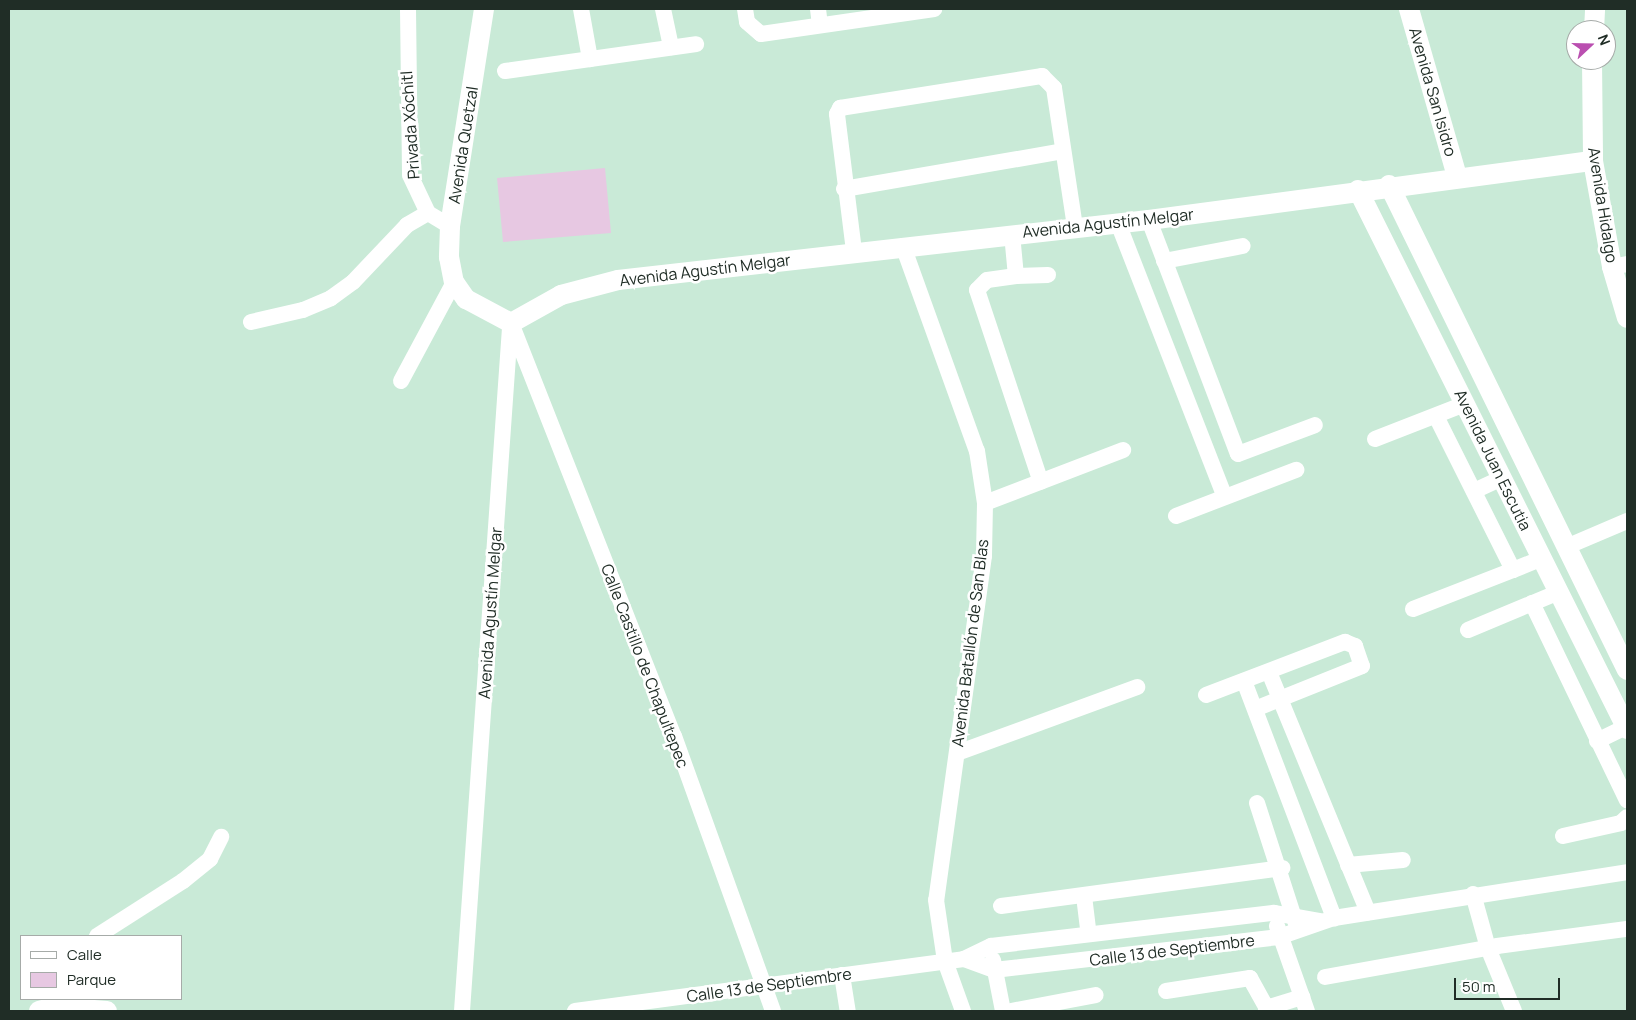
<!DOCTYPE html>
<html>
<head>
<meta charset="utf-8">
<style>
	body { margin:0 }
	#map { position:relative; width:1636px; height:1020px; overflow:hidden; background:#c9ead7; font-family:Manrope,sans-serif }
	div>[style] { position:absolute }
	.green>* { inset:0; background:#e7c8e2 }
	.minor>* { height:16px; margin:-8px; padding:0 8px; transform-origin:8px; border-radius:8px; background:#fff }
	.major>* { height:20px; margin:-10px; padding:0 10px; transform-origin:10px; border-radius:10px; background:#fff }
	span { translate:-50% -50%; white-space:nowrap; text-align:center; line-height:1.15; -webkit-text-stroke:5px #fff; paint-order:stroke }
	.street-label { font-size:16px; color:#202d26 }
	.frame { position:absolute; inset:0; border:10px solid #202d26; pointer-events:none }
	.legend { position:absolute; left:20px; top:935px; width:162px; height:65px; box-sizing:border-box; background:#fff; border:1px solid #a6aba8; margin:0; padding:6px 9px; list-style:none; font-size:15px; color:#202d26 }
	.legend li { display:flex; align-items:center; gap:10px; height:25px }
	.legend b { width:25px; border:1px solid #a6aba8 }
	.north { position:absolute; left:1566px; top:20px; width:50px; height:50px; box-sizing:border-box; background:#fff; border:1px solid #a6aba8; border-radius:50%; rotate:69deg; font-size:14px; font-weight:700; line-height:20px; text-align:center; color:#202d26 }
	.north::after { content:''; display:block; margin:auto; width:18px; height:22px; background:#ba4fb0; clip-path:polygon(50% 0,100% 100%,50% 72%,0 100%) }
	.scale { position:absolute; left:1454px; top:978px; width:106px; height:22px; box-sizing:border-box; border:2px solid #202d26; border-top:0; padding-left:6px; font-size:15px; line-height:18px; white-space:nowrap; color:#202d26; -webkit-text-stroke:4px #fff; paint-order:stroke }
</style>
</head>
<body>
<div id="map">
	<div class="green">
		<div style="clip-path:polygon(605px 168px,611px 233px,503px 242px,497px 178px)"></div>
	</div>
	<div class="minor">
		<div style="left:408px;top:9px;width:166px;rotate:89.3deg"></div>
		<div style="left:410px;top:175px;width:42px;rotate:64.7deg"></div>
		<div style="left:428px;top:213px;width:26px;rotate:31deg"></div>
		<div style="left:581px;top:9px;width:51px;rotate:79.8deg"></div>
		<div style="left:663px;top:9px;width:39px;rotate:78deg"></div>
		<div style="left:745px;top:9px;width:13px;rotate:81deg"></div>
		<div style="left:747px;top:22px;width:18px;rotate:41deg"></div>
		<div style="left:761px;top:34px;width:175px;rotate:-8.2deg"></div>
		<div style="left:818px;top:9px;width:16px;rotate:83deg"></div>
		<div style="left:505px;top:71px;width:193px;rotate:-8deg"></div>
		<div style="left:844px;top:189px;width:222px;rotate:-9.8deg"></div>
		<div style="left:1149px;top:220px;width:250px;rotate:69.2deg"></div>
		<div style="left:1238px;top:454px;width:82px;rotate:-20.6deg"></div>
		<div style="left:1118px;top:223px;width:292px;rotate:68.7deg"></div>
		<div style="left:1012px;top:234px;width:42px;rotate:84.6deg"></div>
		<div style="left:1016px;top:276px;width:29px;rotate:172deg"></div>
		<div style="left:987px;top:280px;width:14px;rotate:135deg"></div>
		<div style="left:977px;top:290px;width:202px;rotate:71.6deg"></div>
		<div style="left:903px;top:246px;width:218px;rotate:70.2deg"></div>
		<div style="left:977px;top:451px;width:53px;rotate:81.3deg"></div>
		<div style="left:985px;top:503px;width:53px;rotate:91.1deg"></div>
		<div style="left:984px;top:556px;width:347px;rotate:97.9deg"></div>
		<div style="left:936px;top:900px;width:62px;rotate:81.6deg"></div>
		<div style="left:945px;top:961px;width:53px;rotate:70.2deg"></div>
		<div style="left:854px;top:251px;width:138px;rotate:-97.1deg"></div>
		<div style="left:837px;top:114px;width:7px;rotate:-63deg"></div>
		<div style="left:840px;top:108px;width:205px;rotate:-9deg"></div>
		<div style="left:1042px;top:76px;width:17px;rotate:45deg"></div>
		<div style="left:1054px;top:88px;width:141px;rotate:81.4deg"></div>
		<div style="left:1164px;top:261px;width:80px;rotate:-10.8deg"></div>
		<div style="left:1612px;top:267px;width:15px;rotate:-11deg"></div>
		<div style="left:1016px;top:276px;width:32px;rotate:-2deg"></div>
		<div style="left:251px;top:322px;width:53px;rotate:-13deg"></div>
		<div style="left:303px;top:310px;width:30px;rotate:-23deg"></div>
		<div style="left:331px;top:298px;width:27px;rotate:-36deg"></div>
		<div style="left:353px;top:282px;width:79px;rotate:-46.5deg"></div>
		<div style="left:407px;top:225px;width:24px;rotate:-30deg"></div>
		<div style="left:511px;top:323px;width:444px;rotate:68.5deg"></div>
		<div style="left:674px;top:736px;width:292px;rotate:70.2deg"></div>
		<div style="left:401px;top:381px;width:112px;rotate:-61.8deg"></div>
		<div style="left:1375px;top:439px;width:97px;rotate:-21.3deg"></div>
		<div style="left:1474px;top:491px;width:31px;rotate:-25deg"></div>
		<div style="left:985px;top:503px;width:148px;rotate:-21deg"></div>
		<div style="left:1176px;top:516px;width:129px;rotate:-21deg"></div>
		<div style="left:1566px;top:547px;width:66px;rotate:-23.1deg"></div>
		<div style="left:1513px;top:570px;width:31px;rotate:-22deg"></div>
		<div style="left:1532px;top:603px;width:219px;rotate:64.3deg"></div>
		<div style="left:1413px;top:609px;width:107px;rotate:-21.3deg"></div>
		<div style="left:1513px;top:570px;width:172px;rotate:-116.6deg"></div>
		<div style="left:1468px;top:630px;width:99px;rotate:-22.7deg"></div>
		<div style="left:1269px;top:672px;width:260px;rotate:67.6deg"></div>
		<div style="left:1244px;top:681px;width:254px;rotate:69.2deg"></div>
		<div style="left:1206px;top:695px;width:149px;rotate:-20.9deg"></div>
		<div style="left:1345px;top:642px;width:11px;rotate:22deg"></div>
		<div style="left:1355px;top:646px;width:21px;rotate:71deg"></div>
		<div style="left:1362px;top:666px;width:115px;rotate:158.1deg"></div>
		<div style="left:1597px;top:741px;width:32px;rotate:-26deg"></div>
		<div style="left:957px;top:753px;width:192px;rotate:-20.1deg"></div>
		<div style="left:1257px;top:803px;width:127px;rotate:72.1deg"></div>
		<div style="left:1563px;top:836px;width:59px;rotate:-12.6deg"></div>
		<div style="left:1621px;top:823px;width:8px;rotate:-45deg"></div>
		<div style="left:1348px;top:865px;width:55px;rotate:-5.2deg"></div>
		<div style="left:1473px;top:894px;width:56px;rotate:74.5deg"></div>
		<div style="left:1488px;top:948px;width:68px;rotate:67.6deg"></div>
		<div style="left:1084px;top:896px;width:38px;rotate:83deg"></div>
		<div style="left:1001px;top:906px;width:284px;rotate:-7.7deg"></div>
		<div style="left:1277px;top:926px;width:90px;rotate:70.6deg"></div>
		<div style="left:97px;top:936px;width:102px;rotate:-32.6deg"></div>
		<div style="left:183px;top:881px;width:35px;rotate:-39deg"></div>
		<div style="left:210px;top:859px;width:25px;rotate:-63deg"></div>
		<div style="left:964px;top:959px;width:32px;rotate:20deg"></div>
		<div style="left:994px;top:970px;width:287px;rotate:-6.6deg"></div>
		<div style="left:1279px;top:937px;width:58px;rotate:-19.1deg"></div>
		<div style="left:1334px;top:918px;width:297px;rotate:-8.9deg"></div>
		<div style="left:993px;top:960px;width:52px;rotate:78.9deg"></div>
		<div style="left:842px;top:975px;width:36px;rotate:81deg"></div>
		<div style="left:1325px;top:977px;width:175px;rotate:-10.2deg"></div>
		<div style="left:1497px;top:946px;width:131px;rotate:-7.5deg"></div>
		<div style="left:1166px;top:991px;width:85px;rotate:-8.8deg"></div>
		<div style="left:1250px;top:978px;width:38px;rotate:61deg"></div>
		<div style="left:1266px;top:1008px;width:38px;rotate:-17deg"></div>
		<div style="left:462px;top:1011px;width:685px;rotate:-85.98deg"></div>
		<div style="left:575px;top:1011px;width:392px;rotate:-7.6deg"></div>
		<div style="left:964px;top:959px;width:30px;rotate:-26deg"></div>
		<div style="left:991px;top:946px;width:285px;rotate:-6.7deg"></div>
		<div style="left:1274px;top:913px;width:47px;rotate:9.9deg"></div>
		<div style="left:1011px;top:1011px;width:86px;rotate:-10.7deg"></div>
	</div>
	<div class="major">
		<div style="left:484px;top:9px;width:220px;rotate:98.9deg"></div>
		<div style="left:450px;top:226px;width:31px;rotate:92deg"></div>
		<div style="left:449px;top:257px;width:25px;rotate:79deg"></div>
		<div style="left:454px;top:282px;width:21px;rotate:55deg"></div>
		<div style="left:466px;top:299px;width:51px;rotate:28.1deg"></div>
		<div style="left:511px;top:323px;width:57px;rotate:-29.2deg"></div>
		<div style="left:561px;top:295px;width:59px;rotate:-14.7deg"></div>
		<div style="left:618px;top:280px;width:534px;rotate:-6.45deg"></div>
		<div style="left:1149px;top:220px;width:448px;rotate:-7.6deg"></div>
		<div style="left:1409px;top:9px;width:174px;rotate:74deg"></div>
		<div style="left:1594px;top:30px;width:21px;rotate:-87deg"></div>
		<div style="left:1592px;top:60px;width:101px;rotate:89.4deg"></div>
		<div style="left:1593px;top:161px;width:108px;rotate:79.8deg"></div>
		<div style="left:1612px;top:267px;width:53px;rotate:73.6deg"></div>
		<div style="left:1389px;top:185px;width:540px;rotate:63.86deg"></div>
		<div style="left:1358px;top:190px;width:602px;rotate:63.48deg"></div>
		<div style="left:39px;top:1011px;width:16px;rotate:-15deg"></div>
		<div style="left:54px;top:1007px;width:53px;rotate:4.3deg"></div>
	</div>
	<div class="street-label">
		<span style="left:1433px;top:92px;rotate:74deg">Avenida San Isidro</span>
		<span style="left:410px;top:125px;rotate:-94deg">Privada Xóchitl</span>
		<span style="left:463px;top:145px;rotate:-81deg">Avenida Quetzal</span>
		<span style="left:1603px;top:205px;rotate:81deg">Avenida Hidalgo</span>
		<span style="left:1108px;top:223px;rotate:-6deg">Avenida Agustín Melgar</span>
		<span style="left:705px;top:270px;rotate:-7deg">Avenida Agustín Melgar</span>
		<span style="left:1493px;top:460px;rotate:64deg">Avenida Juan Escutia</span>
		<span style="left:490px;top:613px;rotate:-86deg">Avenida Agustín Melgar</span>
		<span style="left:970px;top:643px;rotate:-83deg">Avenida Batallón de San Blas</span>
		<span style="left:645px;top:666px;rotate:69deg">Calle Castillo de Chapultepec</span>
		<span style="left:1172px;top:950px;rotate:-7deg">Calle 13 de Septiembre</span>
		<span style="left:769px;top:985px;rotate:-8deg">Calle 13 de Septiembre</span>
	</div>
	<div class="frame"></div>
	<ul class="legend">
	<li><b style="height:6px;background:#fff"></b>Calle</li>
	<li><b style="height:14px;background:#e7c8e2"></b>Parque</li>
	</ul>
	<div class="north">N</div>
	<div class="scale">50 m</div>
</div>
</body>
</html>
